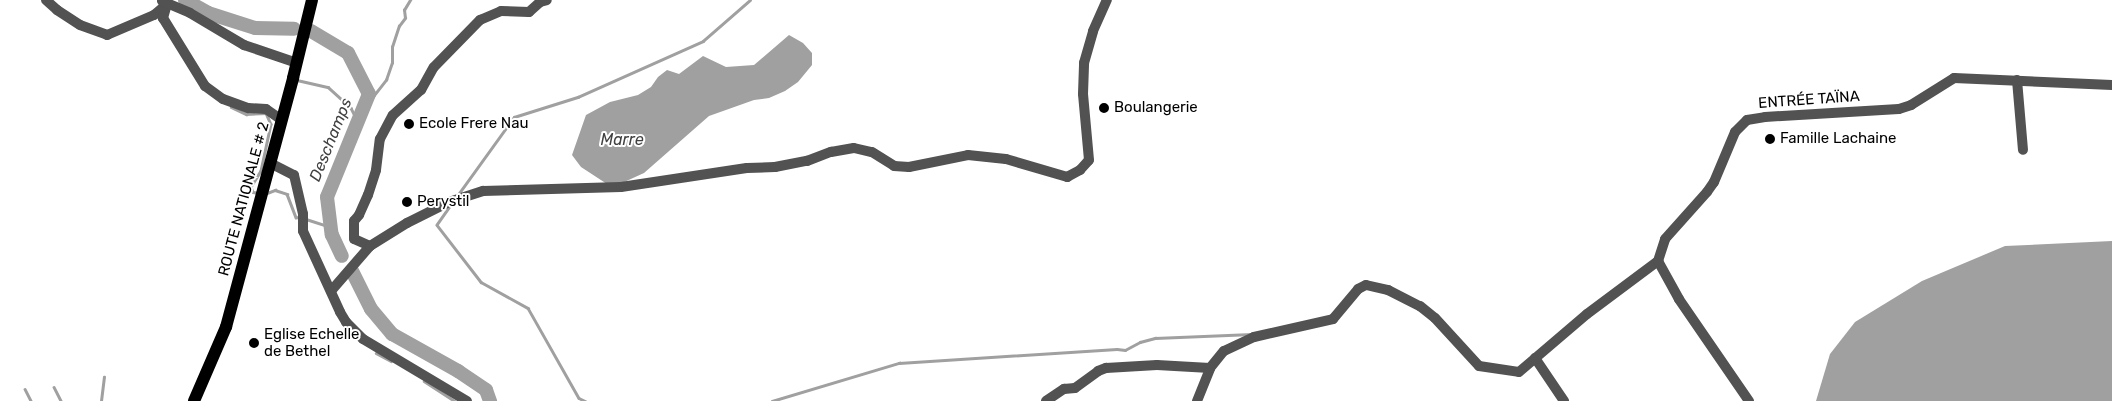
<!DOCTYPE html>
<html>
<head>
<meta charset="utf-8">
<style>
	body { margin:0 }
	#map { position:relative; width:2112px; height:401px; overflow:hidden; background:#fff; font-family:Rubik,sans-serif }
	div>[style] { position:absolute }
	.water>* { inset:0; background:#a0a0a0 }
	.stream>* { height:2.5px; margin:-1.25px; padding:0 1.25px; transform-origin:1.25px; border-radius:1.25px; background:#a0a0a0 }
	.river>* { height:14px; margin:-7px; padding:0 7px; transform-origin:7px; border-radius:7px; background:#a0a0a0 }
	.minor>* { height:10px; margin:-5px; padding:0 5px; transform-origin:5px; border-radius:5px; background:#525252 }
	.major>* { height:12px; margin:-6px; padding:0 6px; transform-origin:6px; border-radius:6px; background:#000 }
	.dots>* { width:14px; height:14px; translate:-50% -50%; box-sizing:border-box; border:2px solid #fff; border-radius:50% }
	span { translate:-50% -50%; white-space:nowrap; text-align:center; line-height:1.15; -webkit-text-stroke:4px #fff; paint-order:stroke }
	.street-label { font-size:15px; color:#000 }
	.poi-label { font-size:15px; color:#000 }
	.left { translate:0 -50%; text-align:left }
	.water-label { font-size:16px; color:#414141; font-style:italic }
</style>
</head>
<body>
<div id="map">
	<div class="water">
		<div style="clip-path:polygon(789px 35px,803px 43px,812px 53px,812px 65px,798px 82px,785px 91px,769px 98px,754px 100px,709px 116px,644px 173px,622px 183px,607px 184px,581px 167px,572px 155px,586px 115px,610px 102px,638px 95px,651px 87px,658px 77px,667px 70px,679px 74px,703px 56px,726px 67px,754px 65px)"></div>
		<div style="clip-path:polygon(2112px 241px,2112px 401px,1816px 401px,1830px 354px,1855px 322px,1922px 281px,2005px 246px)"></div>
	</div>
	<div class="stream">
		<div style="left:297px;top:80px;width:32px;rotate:13deg"></div>
		<div style="left:328px;top:87px;width:31px;rotate:42deg"></div>
		<div style="left:351px;top:108px;width:16px;rotate:63deg"></div>
		<div style="left:231px;top:107px;width:17px;rotate:25deg"></div>
		<div style="left:246px;top:114px;width:20px;rotate:-3deg"></div>
		<div style="left:266px;top:113px;width:12px;rotate:66deg"></div>
		<div style="left:271px;top:124px;width:48px;rotate:102deg"></div>
		<div style="left:261px;top:171px;width:19px;rotate:122deg"></div>
		<div style="left:251px;top:187px;width:5px;rotate:68deg"></div>
		<div style="left:253px;top:192px;width:5px;rotate:11deg"></div>
		<div style="left:364px;top:108px;width:36px;rotate:-52deg"></div>
		<div style="left:386px;top:80px;width:18px;rotate:-71deg"></div>
		<div style="left:392px;top:63px;width:16px;rotate:-90deg"></div>
		<div style="left:392px;top:47px;width:22px;rotate:-72deg"></div>
		<div style="left:399px;top:26px;width:10px;rotate:-53deg"></div>
		<div style="left:405px;top:18px;width:8px;rotate:-97deg"></div>
		<div style="left:404px;top:10px;width:12px;rotate:-59deg"></div>
		<div style="left:267px;top:193px;width:9px;rotate:-21deg"></div>
		<div style="left:275px;top:190px;width:13px;rotate:18deg"></div>
		<div style="left:287px;top:194px;width:25px;rotate:69deg"></div>
		<div style="left:296px;top:217px;width:5px;rotate:11deg"></div>
		<div style="left:457px;top:196px;width:97px;rotate:-54.2deg"></div>
		<div style="left:514px;top:117px;width:67px;rotate:-17.4deg"></div>
		<div style="left:578px;top:97px;width:137px;rotate:-24.1deg"></div>
		<div style="left:703px;top:41px;width:62px;rotate:-41.1deg"></div>
		<div style="left:451px;top:205px;width:24px;rotate:125deg"></div>
		<div style="left:437px;top:225px;width:72px;rotate:52.3deg"></div>
		<div style="left:481px;top:282px;width:54px;rotate:29deg"></div>
		<div style="left:528px;top:308px;width:103px;rotate:60.5deg"></div>
		<div style="left:579px;top:398px;width:7px;rotate:27deg"></div>
		<div style="left:306px;top:219px;width:26px;rotate:18deg"></div>
		<div style="left:376px;top:353px;width:17px;rotate:28deg"></div>
		<div style="left:424px;top:381px;width:37px;rotate:33deg"></div>
		<div style="left:54px;top:387px;width:16px;rotate:63deg"></div>
		<div style="left:25px;top:389px;width:13px;rotate:63deg"></div>
		<div style="left:101px;top:401px;width:24px;rotate:-83deg"></div>
		<div style="left:772px;top:401px;width:133px;rotate:-16.7deg"></div>
		<div style="left:899px;top:363px;width:218px;rotate:-3.7deg"></div>
		<div style="left:1117px;top:349px;width:8px;rotate:7deg"></div>
		<div style="left:1125px;top:350px;width:17px;rotate:-28deg"></div>
		<div style="left:1140px;top:342px;width:16px;rotate:-15deg"></div>
		<div style="left:1155px;top:338px;width:97px;rotate:-2.4deg"></div>
	</div>
	<div class="river">
		<div style="left:185px;top:0;width:26px;rotate:29deg"></div>
		<div style="left:208px;top:13px;width:49px;rotate:17.7deg"></div>
		<div style="left:255px;top:28px;width:39px;rotate:1deg"></div>
		<div style="left:311px;top:31px;width:43px;rotate:30.7deg"></div>
		<div style="left:348px;top:53px;width:46px;rotate:62.9deg"></div>
		<div style="left:369px;top:94px;width:111px;rotate:112.2deg"></div>
		<div style="left:327px;top:197px;width:38px;rotate:83deg"></div>
		<div style="left:332px;top:235px;width:23px;rotate:65deg"></div>
		<div style="left:352px;top:271px;width:42px;rotate:63.4deg"></div>
		<div style="left:371px;top:309px;width:33px;rotate:50deg"></div>
		<div style="left:392px;top:334px;width:76px;rotate:29.3deg"></div>
		<div style="left:458px;top:371px;width:34px;rotate:34deg"></div>
		<div style="left:486px;top:390px;width:12px;rotate:70deg"></div>
	</div>
	<div class="minor">
		<div style="left:46px;top:0;width:15px;rotate:42deg"></div>
		<div style="left:57px;top:10px;width:27px;rotate:33deg"></div>
		<div style="left:80px;top:25px;width:29px;rotate:20deg"></div>
		<div style="left:107px;top:35px;width:51px;rotate:-23.1deg"></div>
		<div style="left:154px;top:15px;width:17px;rotate:-40deg"></div>
		<div style="left:167px;top:4px;width:15px;rotate:106deg"></div>
		<div style="left:163px;top:18px;width:80px;rotate:58.3deg"></div>
		<div style="left:205px;top:86px;width:22px;rotate:36deg"></div>
		<div style="left:223px;top:99px;width:27px;rotate:20deg"></div>
		<div style="left:248px;top:108px;width:18px;rotate:3deg"></div>
		<div style="left:266px;top:109px;width:19px;rotate:35deg"></div>
		<div style="left:162px;top:1px;width:30px;rotate:23deg"></div>
		<div style="left:190px;top:13px;width:63px;rotate:30.7deg"></div>
		<div style="left:244px;top:45px;width:56px;rotate:18.8deg"></div>
		<div style="left:2017px;top:80px;width:70px;rotate:85.1deg"></div>
		<div style="left:270px;top:163px;width:27px;rotate:27deg"></div>
		<div style="left:294px;top:175px;width:40px;rotate:77deg"></div>
		<div style="left:303px;top:214px;width:17px;rotate:90deg"></div>
		<div style="left:303px;top:231px;width:89px;rotate:65.4deg"></div>
		<div style="left:340px;top:312px;width:12px;rotate:59deg"></div>
		<div style="left:346px;top:322px;width:24px;rotate:45deg"></div>
		<div style="left:363px;top:339px;width:121px;rotate:30.8deg"></div>
		<div style="left:370px;top:246px;width:17px;rotate:-156deg"></div>
		<div style="left:354px;top:239px;width:18px;rotate:-90deg"></div>
		<div style="left:354px;top:221px;width:8px;rotate:-50deg"></div>
		<div style="left:359px;top:215px;width:22px;rotate:-66deg"></div>
		<div style="left:368px;top:195px;width:26px;rotate:-72deg"></div>
		<div style="left:376px;top:170px;width:31px;rotate:-83deg"></div>
		<div style="left:380px;top:139px;width:27px;rotate:-62deg"></div>
		<div style="left:393px;top:115px;width:38px;rotate:-42deg"></div>
		<div style="left:421px;top:90px;width:26px;rotate:-61deg"></div>
		<div style="left:434px;top:67px;width:66px;rotate:-45.6deg"></div>
		<div style="left:480px;top:20px;width:23px;rotate:-23deg"></div>
		<div style="left:501px;top:11px;width:28px;rotate:2deg"></div>
		<div style="left:529px;top:12px;width:15px;rotate:-42deg"></div>
		<div style="left:540px;top:2px;width:7px;rotate:-16deg"></div>
		<div style="left:331px;top:291px;width:60px;rotate:-49.1deg"></div>
		<div style="left:370px;top:246px;width:44px;rotate:-31.9deg"></div>
		<div style="left:407px;top:223px;width:47px;rotate:-26.6deg"></div>
		<div style="left:449px;top:202px;width:36px;rotate:-18deg"></div>
		<div style="left:483px;top:191px;width:138px;rotate:-1.7deg"></div>
		<div style="left:621px;top:187px;width:127px;rotate:-8.6deg"></div>
		<div style="left:747px;top:168px;width:28px;rotate:-2deg"></div>
		<div style="left:775px;top:167px;width:33px;rotate:-11deg"></div>
		<div style="left:807px;top:161px;width:26px;rotate:-21deg"></div>
		<div style="left:831px;top:152px;width:23px;rotate:-10deg"></div>
		<div style="left:854px;top:148px;width:18px;rotate:13deg"></div>
		<div style="left:872px;top:152px;width:26px;rotate:32deg"></div>
		<div style="left:894px;top:166px;width:15px;rotate:4deg"></div>
		<div style="left:909px;top:167px;width:60px;rotate:-11.5deg"></div>
		<div style="left:968px;top:155px;width:38px;rotate:6deg"></div>
		<div style="left:1006px;top:159px;width:64px;rotate:16.4deg"></div>
		<div style="left:1067px;top:177px;width:15px;rotate:-28deg"></div>
		<div style="left:1080px;top:170px;width:13px;rotate:-48deg"></div>
		<div style="left:1089px;top:160px;width:66px;rotate:-95.2deg"></div>
		<div style="left:1083px;top:94px;width:31px;rotate:-88deg"></div>
		<div style="left:1084px;top:63px;width:33px;rotate:-74deg"></div>
		<div style="left:1093px;top:31px;width:34px;rotate:-66deg"></div>
		<div style="left:1535px;top:358px;width:52px;rotate:56deg"></div>
		<div style="left:1046px;top:401px;width:22px;rotate:-34deg"></div>
		<div style="left:1064px;top:389px;width:11px;rotate:-5deg"></div>
		<div style="left:1075px;top:388px;width:29px;rotate:-36deg"></div>
		<div style="left:1098px;top:371px;width:9px;rotate:-21deg"></div>
		<div style="left:1106px;top:368px;width:51px;rotate:-3.4deg"></div>
		<div style="left:1157px;top:365px;width:53px;rotate:3.2deg"></div>
		<div style="left:1197px;top:401px;width:35px;rotate:-68deg"></div>
		<div style="left:1210px;top:368px;width:22px;rotate:-51deg"></div>
		<div style="left:1224px;top:351px;width:33px;rotate:-25deg"></div>
		<div style="left:1254px;top:337px;width:81px;rotate:-12.8deg"></div>
		<div style="left:1333px;top:319px;width:39px;rotate:-50deg"></div>
		<div style="left:1358px;top:289px;width:9px;rotate:-27deg"></div>
		<div style="left:1366px;top:285px;width:23px;rotate:13deg"></div>
		<div style="left:1388px;top:290px;width:36px;rotate:27deg"></div>
		<div style="left:1420px;top:306px;width:19px;rotate:39deg"></div>
		<div style="left:1435px;top:318px;width:65px;rotate:47.5deg"></div>
		<div style="left:1479px;top:366px;width:40px;rotate:8.5deg"></div>
		<div style="left:1519px;top:372px;width:89px;rotate:-40.5deg"></div>
		<div style="left:1587px;top:314px;width:89px;rotate:-36.7deg"></div>
		<div style="left:1749px;top:401px;width:124px;rotate:-124.5deg"></div>
		<div style="left:1679px;top:299px;width:43px;rotate:-118.9deg"></div>
		<div style="left:1658px;top:261px;width:23px;rotate:-72deg"></div>
		<div style="left:1665px;top:239px;width:63px;rotate:-48.2deg"></div>
		<div style="left:1707px;top:192px;width:12px;rotate:-55deg"></div>
		<div style="left:1714px;top:182px;width:54px;rotate:-67.2deg"></div>
		<div style="left:1735px;top:132px;width:17px;rotate:-45deg"></div>
		<div style="left:1747px;top:120px;width:18px;rotate:-9deg"></div>
		<div style="left:1765px;top:117px;width:134px;rotate:-3.4deg"></div>
		<div style="left:1899px;top:109px;width:13px;rotate:-18deg"></div>
		<div style="left:1911px;top:105px;width:51px;rotate:-32.1deg"></div>
		<div style="left:1954px;top:78px;width:158px;rotate:2.5deg"></div>
	</div>
	<div class="major">
		<div style="left:194px;top:401px;width:81px;rotate:-66.6deg"></div>
		<div style="left:226px;top:327px;width:258px;rotate:-74.9deg"></div>
		<div style="left:293px;top:78px;width:80px;rotate:-76.3deg"></div>
	</div>
	<div class="dots">
		<div style="left:1104px;top:108px;background:#000"></div>
		<div style="left:409px;top:124px;background:#000"></div>
		<div style="left:1770px;top:139px;background:#000"></div>
		<div style="left:407px;top:202px;background:#000"></div>
		<div style="left:254px;top:343px;background:#000"></div>
	</div>
	<div class="street-label">
		<span style="left:1809px;top:100px;rotate:-4deg">ENTRÉE TAÏNA</span>
		<span style="left:244px;top:199px;rotate:-75deg">ROUTE NATIONALE # 2</span>
	</div>
	<div class="poi-label">
		<span class="left" style="left:1114px;top:108px">Boulangerie</span>
		<span class="left" style="left:419px;top:124px">Ecole Frere Nau</span>
		<span class="left" style="left:1780px;top:139px">Famille Lachaine</span>
		<span class="left" style="left:417px;top:202px">Perystil</span>
		<span class="left" style="left:264px;top:343px">Eglise Echelle<br>de Bethel</span>
	</div>
	<div class="water-label">
		<span style="left:331px;top:140px;rotate:-68deg">Deschamps</span>
		<span style="left:622px;top:140px">Marre</span>
	</div>
</div>
</body>
</html>
